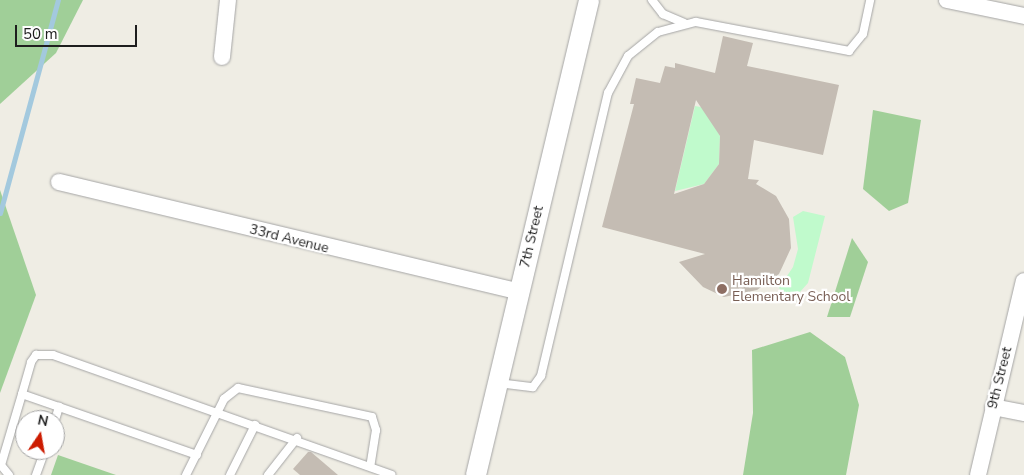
<!DOCTYPE html>
<html>
<head>
<meta charset="utf-8">
<style>
	body { margin:0 }
	#map { position:relative; width:1024px; height:475px; overflow:hidden; background:#efede4; font-family:"Nunito Sans",sans-serif }
	div>[style] { position:absolute }
	.forest>* { inset:0; background:#a0cf98 }
	.park>* { inset:0; background:#c0facc }
	.stream>* { height:5px; margin:-2.5px; padding:0 2.5px; transform-origin:2.5px; border-radius:2.5px; background:#a3c9de }
	.building>* { inset:0; background:#c4bcb3 }
	.roads { filter:drop-shadow(0 0 1px #a5a5a5) drop-shadow(0 0 1px #a5a5a5) }
	.service>* { height:8px; margin:-4px; padding:0 4px; transform-origin:4px; border-radius:4px; background:#fff }
	.minor>* { height:16px; margin:-8px; padding:0 8px; transform-origin:8px; border-radius:8px; background:#fff }
	.tertiary>* { height:20px; margin:-10px; padding:0 10px; transform-origin:10px; border-radius:10px; background:#fff }
	.dots>* { width:14px; height:14px; translate:-50% -50%; box-sizing:border-box; border:2px solid #fff; border-radius:50% }
	span { translate:-50% -50%; white-space:nowrap; text-align:center; line-height:1.15; -webkit-text-stroke:4.5px #fff; paint-order:stroke }
	.street-label { font-size:14px; color:#1e1e1e }
	.education-label { font-size:14px; color:#785e54 }
	.left { translate:0 -50%; text-align:left }
	.north { position:absolute; left:15px; top:410px; width:50px; height:50px; box-sizing:border-box; background:#fff; border:1px solid #a5a5a5; border-radius:50%; rotate:12deg; font-size:14px; font-weight:700; line-height:20px; text-align:center; color:#1e1e1e }
	.north::after { content:''; display:block; margin:auto; width:18px; height:22px; background:#cc1b00; clip-path:polygon(50% 0,100% 100%,50% 72%,0 100%) }
	.scale { position:absolute; left:15px; top:25px; width:122px; height:22px; box-sizing:border-box; border:2px solid #1e1e1e; border-top:0; padding-left:6px; font-size:15px; line-height:18px; white-space:nowrap; color:#1e1e1e; -webkit-text-stroke:4px #fff; paint-order:stroke }
</style>
</head>
<body>
<div id="map">
	<div class="forest">
		<div style="clip-path:polygon(0 0,83px 0,56px 53px,0 104px)"></div>
		<div style="clip-path:polygon(873px 110px,921px 120px,908px 203px,889px 211px,863px 189px)"></div>
		<div style="clip-path:polygon(0 190px,36px 295px,0 393px)"></div>
		<div style="clip-path:polygon(852px 238px,868px 262px,850px 317px,827px 317px)"></div>
		<div style="clip-path:polygon(810px 332px,845px 357px,859px 405px,846px 475px,743px 475px,753px 413px,752px 350px)"></div>
		<div style="clip-path:polygon(58px 455px,116px 475px,51px 475px)"></div>
	</div>
	<div class="park">
		<div style="clip-path:polygon(695px 106px,706px 108px,720px 136px,719px 164px,704px 184px,675px 191px)"></div>
		<div style="clip-path:polygon(803px 211px,825px 216px,808px 283px,791px 302px,779px 288px,793px 267px,798px 249px,793px 217px)"></div>
	</div>
	<div class="stream">
		<div style="left:0;top:213px;width:221px;rotate:-74.8deg"></div>
	</div>
	<div class="building">
		<div style="clip-path:polygon(evenodd,723px 36px,753px 43px,747px 66px,839px 85px,823px 155px,754px 140px,748px 179px,759px 180px,756px 184px,776px 196px,789px 219px,791px 248px,779px 274px,757px 290px,724px 297px,703px 287px,679px 262px,705px 254px,602px 227px,634px 104px,630px 104px,636px 78px,660px 83px,665px 66px,675px 68px,675px 63px,715px 73px,723px 36px,696px 100px,720px 136px,719px 164px,704px 184px,674px 194px,696px 100px)"></div>
		<div style="clip-path:polygon(308px 452px,311px 452px,338px 475px,300px 475px,293px 469px)"></div>
	</div>
	<div class="roads">
		<div class="service">
			<div style="left:652px;top:0;width:18px;rotate:52deg"></div>
			<div style="left:663px;top:14px;width:23px;rotate:23deg"></div>
			<div style="left:498px;top:383px;width:35px;rotate:7deg"></div>
			<div style="left:533px;top:387px;width:14px;rotate:-54deg"></div>
			<div style="left:541px;top:376px;width:291px;rotate:-76.7deg"></div>
			<div style="left:608px;top:93px;width:42px;rotate:-61.6deg"></div>
			<div style="left:628px;top:56px;width:38px;rotate:-39deg"></div>
			<div style="left:658px;top:32px;width:39px;rotate:-15deg"></div>
			<div style="left:696px;top:22px;width:156px;rotate:10.7deg"></div>
			<div style="left:849px;top:51px;width:22px;rotate:-51deg"></div>
			<div style="left:863px;top:34px;width:35px;rotate:-78deg"></div>
			<div style="left:55px;top:420px;width:14px;rotate:-73deg"></div>
			<div style="left:197px;top:455px;width:185px;rotate:-160.8deg"></div>
			<div style="left:22px;top:394px;width:33px;rotate:-74deg"></div>
			<div style="left:31px;top:362px;width:9px;rotate:-54deg"></div>
			<div style="left:36px;top:355px;width:17px"></div>
			<div style="left:53px;top:355px;width:359px;rotate:19.5deg"></div>
			<div style="left:9px;top:475px;width:13px;rotate:-129deg"></div>
			<div style="left:1px;top:465px;width:74px;rotate:-73.5deg"></div>
			<div style="left:36px;top:475px;width:27px;rotate:-70deg"></div>
			<div style="left:186px;top:475px;width:85px;rotate:-63.4deg"></div>
			<div style="left:224px;top:399px;width:18px;rotate:-38deg"></div>
			<div style="left:238px;top:388px;width:137px;rotate:12.2deg"></div>
			<div style="left:372px;top:417px;width:14px;rotate:73deg"></div>
			<div style="left:376px;top:430px;width:36px;rotate:99deg"></div>
			<div style="left:230px;top:475px;width:56px;rotate:-63.4deg"></div>
			<div style="left:268px;top:475px;width:47px;rotate:-51.9deg"></div>
		</div>
		<div class="minor">
			<div style="left:947px;top:0;width:79px;rotate:11.7deg"></div>
			<div style="left:222px;top:57px;width:57px;rotate:-84deg"></div>
			<div style="left:59px;top:182px;width:473px;rotate:13.4deg"></div>
			<div style="left:993px;top:407px;width:32px;rotate:11deg"></div>
			<div style="left:978px;top:475px;width:199px;rotate:-76.7deg"></div>
		</div>
		<div class="tertiary">
			<div style="left:476px;top:475px;width:488px;rotate:-76.6deg"></div>
		</div>
	</div>
	<div class="dots">
		<div style="left:722px;top:289px;background:#8d6e63"></div>
	</div>
	<div class="street-label">
		<span style="left:532px;top:237px;rotate:-77deg">7th Street</span>
		<span style="left:289px;top:239px;rotate:14deg">33rd Avenue</span>
		<span style="left:1000px;top:378px;rotate:-76deg">9th Street</span>
	</div>
	<div class="education-label">
		<span class="left" style="left:732px;top:289px">Hamilton<br>Elementary School</span>
	</div>
	<div class="north">N</div>
	<div class="scale">50 m</div>
</div>
</body>
</html>
